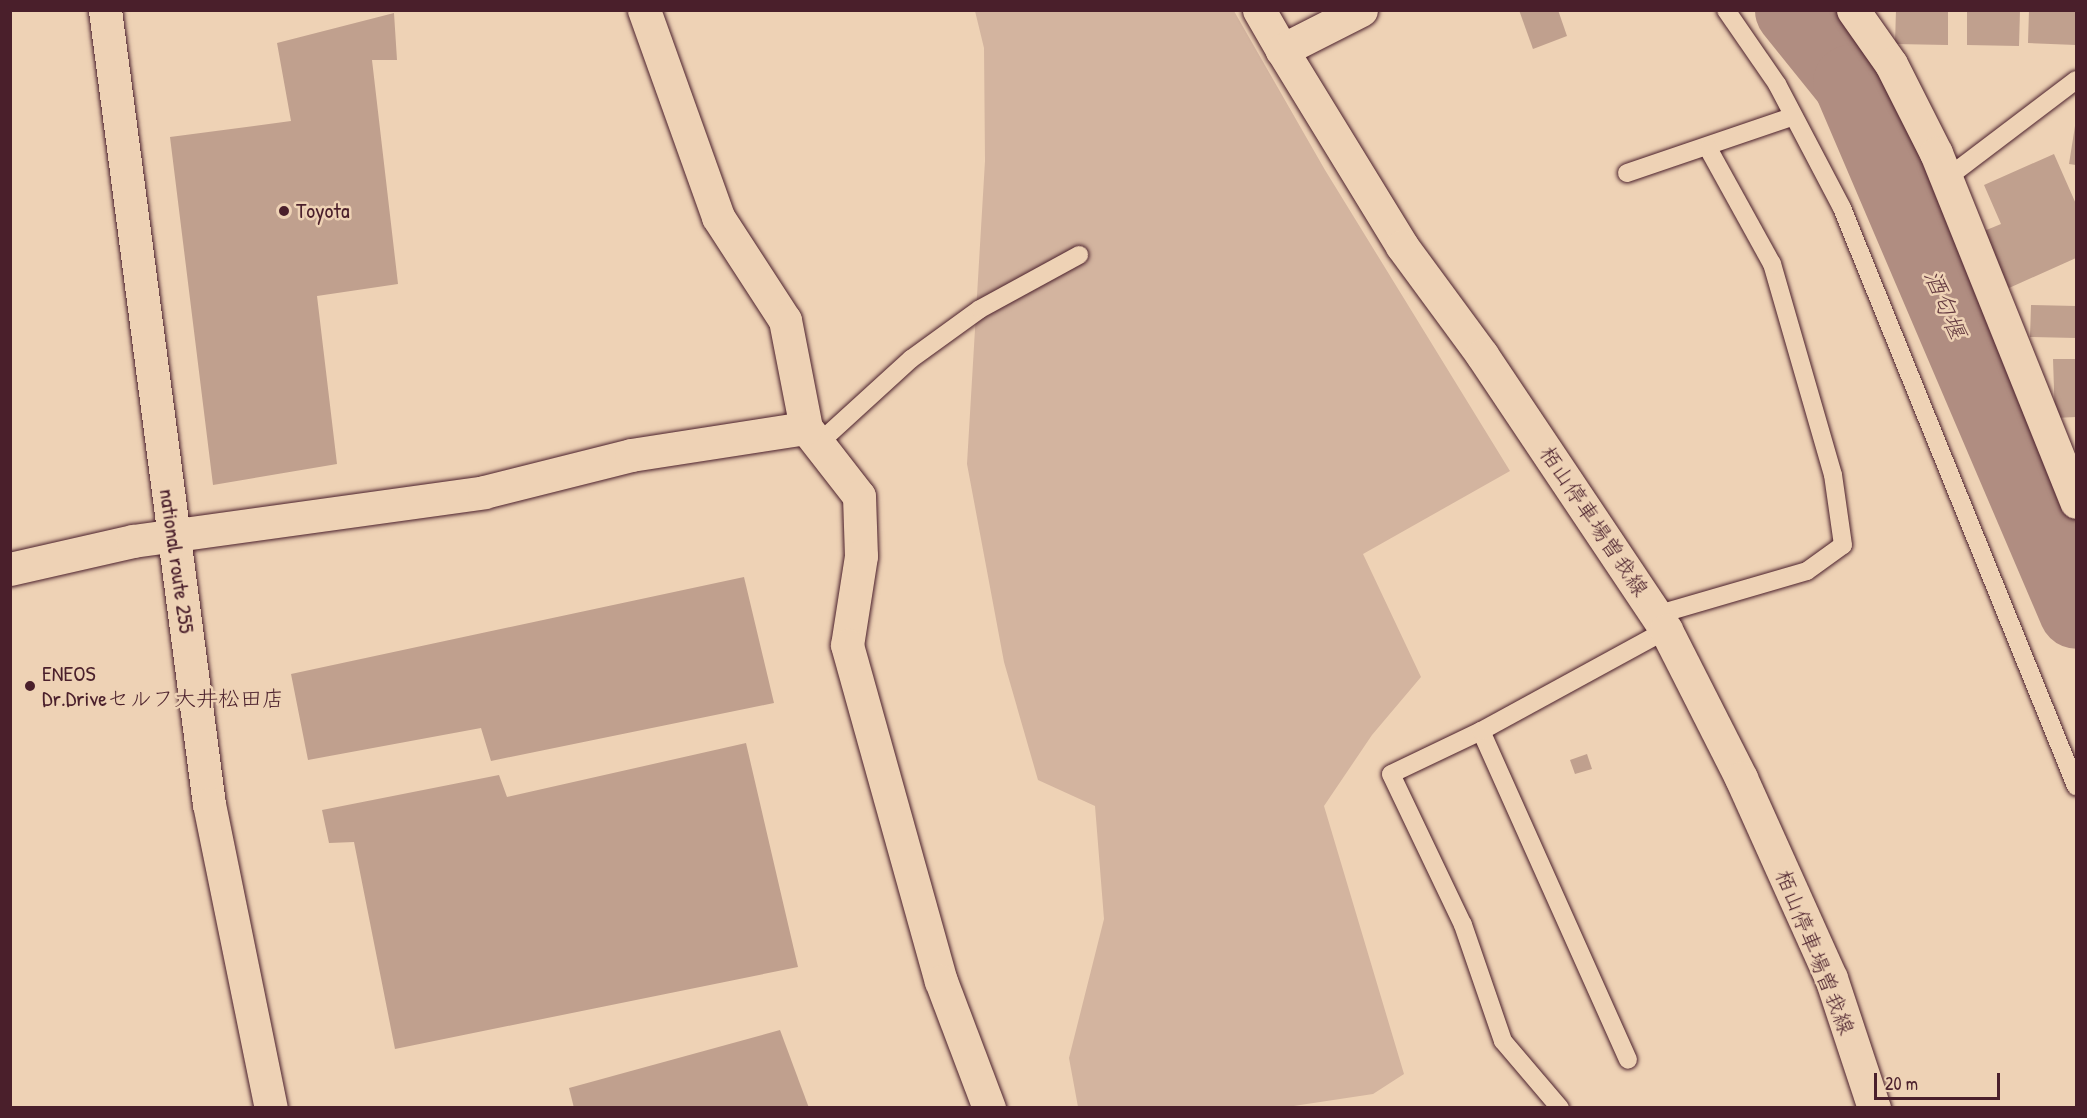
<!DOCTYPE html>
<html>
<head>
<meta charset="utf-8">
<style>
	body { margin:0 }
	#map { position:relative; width:2087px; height:1118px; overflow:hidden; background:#eed2b5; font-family:"Patrick Hand","Klee One",sans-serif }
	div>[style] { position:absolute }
	.green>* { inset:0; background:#d3b49f }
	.river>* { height:75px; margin:-37.5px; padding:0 37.5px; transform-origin:37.5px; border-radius:37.5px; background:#b08d81 }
	.building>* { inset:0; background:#c0a08e }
	.roads { filter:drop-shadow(0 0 2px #4a1f2b) drop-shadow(0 0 2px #4a1f2b) }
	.service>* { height:18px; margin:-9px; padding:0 9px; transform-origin:9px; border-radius:9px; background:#eed2b5 }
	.minor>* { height:33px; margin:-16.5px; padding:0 16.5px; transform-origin:16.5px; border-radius:16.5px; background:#eed2b5 }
	.tertiary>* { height:33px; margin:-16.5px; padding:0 16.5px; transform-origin:16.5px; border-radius:16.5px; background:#eed2b5 }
	.secondary>* { height:33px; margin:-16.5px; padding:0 16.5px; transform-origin:16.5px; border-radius:16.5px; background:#eed2b5 }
	.trunk>* { height:33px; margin:-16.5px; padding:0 16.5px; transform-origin:16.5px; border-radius:16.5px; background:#eed2b5 }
	.dots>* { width:16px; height:16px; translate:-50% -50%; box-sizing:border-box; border:3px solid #eed2b5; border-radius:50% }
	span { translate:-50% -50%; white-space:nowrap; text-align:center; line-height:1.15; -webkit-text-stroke:5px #eed2b5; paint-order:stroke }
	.poi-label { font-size:22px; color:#4a1f2b }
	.left { translate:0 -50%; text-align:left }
	.street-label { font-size:22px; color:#4a1f2b }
	.water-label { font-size:24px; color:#643a40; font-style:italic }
	.frame { position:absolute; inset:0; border:12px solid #4a1f2b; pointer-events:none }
	.scale { position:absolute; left:1874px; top:1073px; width:126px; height:27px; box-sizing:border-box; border:3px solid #4a1f2b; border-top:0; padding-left:8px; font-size:18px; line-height:21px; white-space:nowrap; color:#4a1f2b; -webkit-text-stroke:4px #eed2b5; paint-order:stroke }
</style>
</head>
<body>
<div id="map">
	<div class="green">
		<div style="clip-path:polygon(975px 11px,1234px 11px,1325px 170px,1510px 471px,1363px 554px,1421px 677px,1372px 735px,1324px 806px,1404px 1074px,1373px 1094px,1287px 1107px,1078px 1107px,1069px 1058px,1104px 919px,1095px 806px,1038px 780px,1004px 662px,967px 464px,985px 161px,984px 48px)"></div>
	</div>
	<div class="river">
		<div style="left:1792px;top:10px;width:92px;rotate:51.1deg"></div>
		<div style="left:1850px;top:82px;width:575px;rotate:66.87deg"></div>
	</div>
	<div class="building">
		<div style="clip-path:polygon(1519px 10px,1558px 10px,1567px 36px,1533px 49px)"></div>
		<div style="clip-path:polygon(1896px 10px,1948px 10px,1948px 45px,1895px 44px)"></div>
		<div style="clip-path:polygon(1967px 10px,2020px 10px,2019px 46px,1967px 45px)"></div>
		<div style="clip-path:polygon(2029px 10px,2076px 10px,2076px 45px,2028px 43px)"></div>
		<div style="clip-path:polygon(394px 13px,397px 60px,372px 60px,398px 284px,317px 296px,337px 464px,213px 485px,170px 137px,291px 121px,277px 43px)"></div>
		<div style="clip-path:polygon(2075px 126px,2076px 126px,2076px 165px,2069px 164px)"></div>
		<div style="clip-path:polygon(2054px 154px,2076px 204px,2076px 258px,2009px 288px,1984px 231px,2001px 224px,1984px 185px)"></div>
		<div style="clip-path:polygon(2031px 305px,2076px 306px,2076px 338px,2030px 337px)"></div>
		<div style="clip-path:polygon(2053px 359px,2076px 359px,2076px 417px,2055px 418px)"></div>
		<div style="clip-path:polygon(744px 577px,774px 703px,491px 761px,481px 728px,308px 760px,291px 674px)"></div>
		<div style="clip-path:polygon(746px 743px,798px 967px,395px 1049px,354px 842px,329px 843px,322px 810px,499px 775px,507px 797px)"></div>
		<div style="clip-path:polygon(1587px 754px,1592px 769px,1575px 774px,1570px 760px)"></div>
		<div style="clip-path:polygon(780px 1030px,809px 1108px,574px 1108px,569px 1088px)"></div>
	</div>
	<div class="roads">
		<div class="service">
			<div style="left:1726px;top:10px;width:90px;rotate:55.4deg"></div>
			<div style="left:1777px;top:84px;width:140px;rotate:62.3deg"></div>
			<div style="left:1842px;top:208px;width:624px;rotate:67.96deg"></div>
			<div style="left:1627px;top:173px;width:176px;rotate:-18.8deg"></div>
			<div style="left:1947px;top:178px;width:162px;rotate:-37.2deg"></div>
			<div style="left:820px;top:442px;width:123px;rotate:-42.4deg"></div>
			<div style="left:911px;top:359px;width:85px;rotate:-35.9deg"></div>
			<div style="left:980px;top:309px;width:113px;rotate:-28.6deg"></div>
			<div style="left:1656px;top:615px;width:157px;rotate:-16.2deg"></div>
			<div style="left:1807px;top:571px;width:44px;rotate:-35.8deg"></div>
			<div style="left:1843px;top:545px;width:71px;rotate:-98.1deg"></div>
			<div style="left:1833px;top:475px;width:220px;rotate:-106.1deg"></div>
			<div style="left:1772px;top:264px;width:132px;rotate:-118.9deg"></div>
			<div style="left:1481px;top:731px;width:360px;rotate:65.9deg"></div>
			<div style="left:1560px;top:1108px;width:88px;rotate:-130.4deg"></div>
			<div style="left:1503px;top:1041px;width:123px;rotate:-109deg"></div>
			<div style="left:1463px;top:925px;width:167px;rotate:-115.5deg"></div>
			<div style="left:1391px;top:774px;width:100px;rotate:-25.5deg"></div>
			<div style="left:1481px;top:731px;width:211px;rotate:-28.6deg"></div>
		</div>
		<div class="minor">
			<div style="left:644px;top:10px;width:220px;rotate:70.3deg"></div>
			<div style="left:718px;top:217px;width:123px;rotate:57deg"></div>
			<div style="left:785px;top:320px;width:110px;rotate:79deg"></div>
			<div style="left:806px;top:428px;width:86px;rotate:52.1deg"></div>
			<div style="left:859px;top:496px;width:60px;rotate:88.1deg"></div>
			<div style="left:861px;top:556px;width:90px;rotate:98.9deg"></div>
			<div style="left:847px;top:645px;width:349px;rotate:74.4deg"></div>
			<div style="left:941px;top:981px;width:136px;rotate:69.3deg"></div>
			<div style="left:1853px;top:10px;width:66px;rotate:54.9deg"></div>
			<div style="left:1891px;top:64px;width:100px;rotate:63.2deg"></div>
			<div style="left:1936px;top:153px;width:376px;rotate:68.1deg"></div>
			<div style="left:10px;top:569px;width:126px;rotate:-12.8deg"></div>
			<div style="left:133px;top:541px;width:354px;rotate:-7.9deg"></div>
			<div style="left:484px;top:492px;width:152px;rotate:-14.1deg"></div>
			<div style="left:631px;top:455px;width:177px;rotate:-8.8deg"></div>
		</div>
		<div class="tertiary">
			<div style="left:1259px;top:10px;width:46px;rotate:60.1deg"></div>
		</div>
		<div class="secondary">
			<div style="left:1361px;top:10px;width:89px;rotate:153.1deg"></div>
			<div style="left:1282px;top:50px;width:230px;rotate:58.5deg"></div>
			<div style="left:1402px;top:246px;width:135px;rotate:53.7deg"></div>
			<div style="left:1482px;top:355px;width:331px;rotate:56.2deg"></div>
			<div style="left:1666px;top:630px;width:166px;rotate:63.1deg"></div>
			<div style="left:1741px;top:778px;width:219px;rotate:65.8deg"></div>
			<div style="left:1831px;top:978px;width:137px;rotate:71.7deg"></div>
		</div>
		<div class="trunk">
			<div style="left:105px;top:10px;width:801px;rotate:82.54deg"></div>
			<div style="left:209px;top:804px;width:310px;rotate:78.5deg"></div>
		</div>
	</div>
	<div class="dots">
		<div style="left:284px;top:211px;background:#4a1f2b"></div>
		<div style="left:30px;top:686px;background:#4a1f2b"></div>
	</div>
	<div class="poi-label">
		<span class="left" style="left:296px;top:211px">Toyota</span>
		<span class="left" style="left:42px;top:686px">ENEOS<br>Dr.Driveセルフ大井松田店</span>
	</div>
	<div class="street-label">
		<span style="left:1594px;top:521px;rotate:56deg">栢山停車場曽我線</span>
		<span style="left:177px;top:561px;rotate:82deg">national route 255</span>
		<span style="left:1815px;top:952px;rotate:68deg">栢山停車場曽我線</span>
	</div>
	<div class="water-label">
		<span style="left:1945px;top:304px;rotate:67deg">酒匂堰</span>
	</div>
	<div class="frame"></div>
	<div class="scale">20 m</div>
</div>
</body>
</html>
